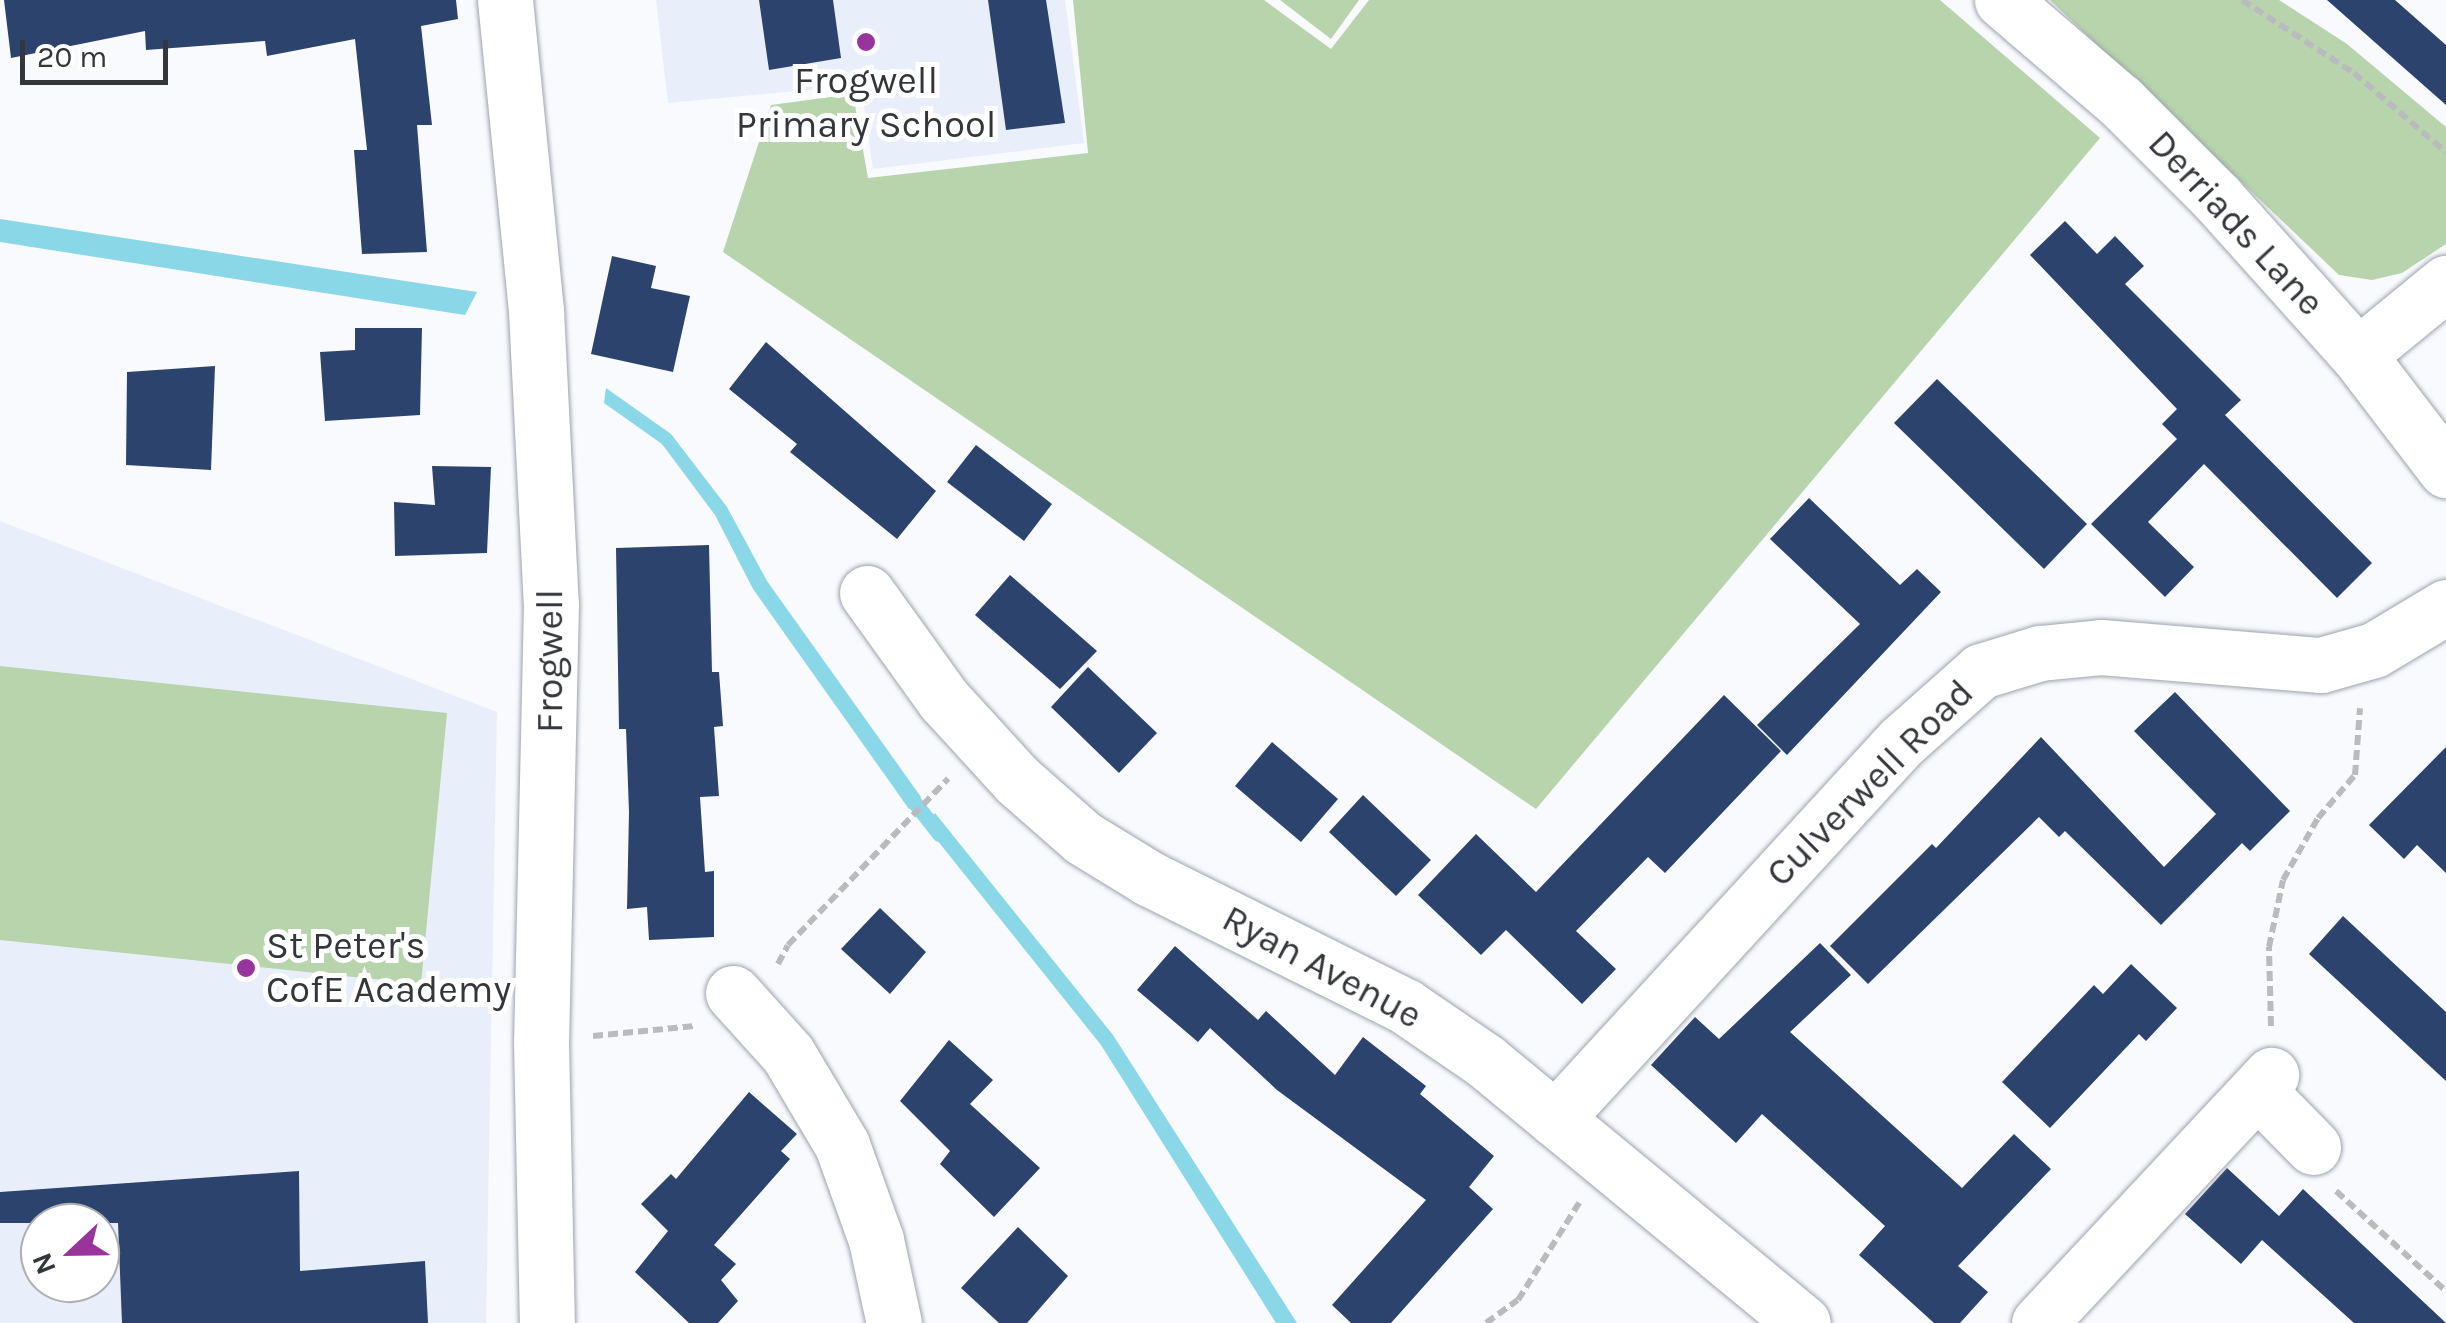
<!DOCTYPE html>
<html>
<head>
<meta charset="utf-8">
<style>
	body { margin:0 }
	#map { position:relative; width:2446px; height:1323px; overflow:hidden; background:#f8fafe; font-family:Karla,sans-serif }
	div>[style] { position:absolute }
	.built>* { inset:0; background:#e9effa }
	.green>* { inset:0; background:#b7d4ac }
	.water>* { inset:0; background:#8ad7e8 }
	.stream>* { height:15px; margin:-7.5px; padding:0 7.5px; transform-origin:7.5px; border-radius:7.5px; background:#8ad7e8 }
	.building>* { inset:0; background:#2c436e }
	.path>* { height:6px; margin-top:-3px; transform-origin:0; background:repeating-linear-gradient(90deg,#b9bbbf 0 10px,transparent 0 15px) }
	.roads { filter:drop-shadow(0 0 2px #9da3ac) drop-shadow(0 0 2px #9da3ac) }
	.minor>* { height:55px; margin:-27.5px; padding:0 27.5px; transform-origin:27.5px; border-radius:27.5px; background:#fff }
	.dots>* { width:28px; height:28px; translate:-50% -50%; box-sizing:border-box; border:5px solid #fff; border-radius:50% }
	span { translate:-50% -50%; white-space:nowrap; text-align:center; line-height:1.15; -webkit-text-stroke:10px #fff; paint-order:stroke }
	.poi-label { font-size:38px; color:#33363a }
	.left { translate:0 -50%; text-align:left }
	.street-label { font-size:38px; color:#33363a }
	.north { position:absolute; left:20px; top:1203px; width:100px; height:100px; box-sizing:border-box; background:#fff; border:2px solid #adafb0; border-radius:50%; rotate:248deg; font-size:28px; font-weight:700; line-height:40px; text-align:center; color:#33363a }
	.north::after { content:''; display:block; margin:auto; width:35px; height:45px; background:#98359c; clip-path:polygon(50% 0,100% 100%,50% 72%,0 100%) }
	.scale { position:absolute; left:20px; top:40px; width:148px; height:45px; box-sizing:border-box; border:5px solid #33363a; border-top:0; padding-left:12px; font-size:30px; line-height:35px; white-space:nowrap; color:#33363a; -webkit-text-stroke:8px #fff; paint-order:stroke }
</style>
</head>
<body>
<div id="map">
	<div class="built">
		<div style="clip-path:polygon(656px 0,1065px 0,1084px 143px,873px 169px,861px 85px,668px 103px)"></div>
		<div style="clip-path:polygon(evenodd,0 521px,497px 712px,486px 1323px,0 1323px,0 521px,40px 1223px,100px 1223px,100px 1283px,40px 1283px,40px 1223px)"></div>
	</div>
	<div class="green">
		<div style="clip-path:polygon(1073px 0,1264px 0,1331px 49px,1369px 0,1940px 0,2100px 138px,1536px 809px,723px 252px,771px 105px,853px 94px,868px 178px,1088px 153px)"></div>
		<div style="clip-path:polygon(1280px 0,1359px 0,1331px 39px)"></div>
		<div style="clip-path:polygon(2050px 0,2279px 0,2347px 44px,2446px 127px,2446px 244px,2402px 273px,2372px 280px,2339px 275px)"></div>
		<div style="clip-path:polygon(0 666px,447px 713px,421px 984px,0 940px)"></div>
	</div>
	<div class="water">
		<div style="clip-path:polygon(0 219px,477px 292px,465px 315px,0 242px)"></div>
		<div style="clip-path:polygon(606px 388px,671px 434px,727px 507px,767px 581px,921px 797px,909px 809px,753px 589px,715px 515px,662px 444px,604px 403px)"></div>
		<div style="clip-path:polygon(935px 813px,1113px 1035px,1297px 1323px,1276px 1323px,1101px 1045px,925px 825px)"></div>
	</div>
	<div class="stream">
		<div style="left:904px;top:789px;width:57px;rotate:52.1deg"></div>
	</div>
	<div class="building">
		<div style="clip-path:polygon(4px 0,456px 0,458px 19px,421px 26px,432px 125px,417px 125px,427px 252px,362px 254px,354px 150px,367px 150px,355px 39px,267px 56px,265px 41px,146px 50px,145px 31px,11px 58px)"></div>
		<div style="clip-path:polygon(759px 0,833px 0,841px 58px,769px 70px)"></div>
		<div style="clip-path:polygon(988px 0,1046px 0,1065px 123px,1006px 130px)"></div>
		<div style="clip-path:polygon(2327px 0,2395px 0,2446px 45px,2446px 105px)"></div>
		<div style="clip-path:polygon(2065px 221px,2097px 254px,2115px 236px,2144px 266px,2125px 284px,2241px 400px,2225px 415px,2372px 563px,2337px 598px,2204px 464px,2148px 522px,2194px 567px,2165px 597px,2091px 524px,2177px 439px,2162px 424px,2177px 409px,2030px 255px)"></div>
		<div style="clip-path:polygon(612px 256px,656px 266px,651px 288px,690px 296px,673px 372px,591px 354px)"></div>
		<div style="clip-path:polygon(355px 328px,422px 328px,420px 415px,325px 421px,320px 352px,355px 350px)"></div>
		<div style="clip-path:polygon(766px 342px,936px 491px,897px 539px,790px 452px,797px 444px,729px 389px)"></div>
		<div style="clip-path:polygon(215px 366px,211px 470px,126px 465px,127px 372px)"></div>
		<div style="clip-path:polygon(1937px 379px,2087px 524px,2044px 569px,1894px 423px)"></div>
		<div style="clip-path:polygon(976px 445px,1052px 504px,1024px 541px,947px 482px)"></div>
		<div style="clip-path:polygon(432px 466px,491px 467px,487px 553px,395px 556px,394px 502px,435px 505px)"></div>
		<div style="clip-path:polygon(1809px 498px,1900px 585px,1917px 569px,1941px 592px,1787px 755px,1757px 725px,1860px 624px,1770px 539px)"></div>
		<div style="clip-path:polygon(709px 545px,712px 672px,719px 672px,723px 726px,714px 727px,719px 796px,700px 797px,705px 872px,714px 871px,714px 937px,649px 940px,647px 907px,627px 909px,629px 812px,626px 729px,619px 729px,616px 548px)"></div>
		<div style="clip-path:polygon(1010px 575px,1097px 651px,1060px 689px,975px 615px)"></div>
		<div style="clip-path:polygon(1088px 667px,1157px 733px,1119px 773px,1051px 707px)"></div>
		<div style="clip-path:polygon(2175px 692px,2290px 811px,2250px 851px,2242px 843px,2161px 925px,2065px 831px,2059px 837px,2039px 817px,1868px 984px,1830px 946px,1932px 844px,1936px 848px,2041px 737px,2164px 867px,2216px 814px,2134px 731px)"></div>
		<div style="clip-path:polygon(1724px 695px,1781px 751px,1665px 873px,1648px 857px,1576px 931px,1616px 969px,1582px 1004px,1506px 930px,1481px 955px,1418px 895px,1476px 834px,1536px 892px)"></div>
		<div style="clip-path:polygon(1272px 742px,1338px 799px,1301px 842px,1235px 786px)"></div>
		<div style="clip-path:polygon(2446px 747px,2446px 873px,2417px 845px,2404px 859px,2369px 825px)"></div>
		<div style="clip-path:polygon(1363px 795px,1431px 860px,1396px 896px,1329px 832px)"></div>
		<div style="clip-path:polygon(880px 908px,926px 952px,890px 994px,841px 949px)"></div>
		<div style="clip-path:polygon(2343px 916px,2446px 1012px,2446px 1081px,2309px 954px)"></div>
		<div style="clip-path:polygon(1820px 943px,1851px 975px,1790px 1032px,1962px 1188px,2014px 1134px,2051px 1169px,1958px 1266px,1988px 1292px,1960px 1323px,1934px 1323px,1859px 1255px,1885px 1226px,1762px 1114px,1736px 1143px,1651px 1065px,1695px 1017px,1719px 1039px)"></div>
		<div style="clip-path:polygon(1175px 946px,1258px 1020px,1266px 1011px,1335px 1075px,1363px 1037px,1426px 1086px,1420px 1094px,1494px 1156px,1469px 1187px,1493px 1209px,1391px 1323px,1351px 1323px,1332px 1305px,1426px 1200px,1277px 1090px,1210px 1028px,1198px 1042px,1137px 990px)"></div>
		<div style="clip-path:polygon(2131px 964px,2177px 1008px,2146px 1041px,2139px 1034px,2050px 1128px,2002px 1082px,2094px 985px,2103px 994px)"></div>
		<div style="clip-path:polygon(949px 1040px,993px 1080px,970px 1104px,1040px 1168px,994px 1217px,940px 1164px,950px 1151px,900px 1101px)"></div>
		<div style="clip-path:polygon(749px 1092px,797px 1134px,781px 1151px,790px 1159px,714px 1245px,736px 1264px,721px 1280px,738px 1301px,718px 1323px,689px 1323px,635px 1272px,668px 1231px,641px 1204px,671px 1174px,676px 1179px)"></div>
		<div style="clip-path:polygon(2227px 1168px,2279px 1216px,2303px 1189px,2446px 1323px,2354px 1323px,2262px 1240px,2241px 1264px,2185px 1214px)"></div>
		<div style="clip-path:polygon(299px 1171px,300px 1271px,425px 1261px,428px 1323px,122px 1323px,118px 1223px,0 1223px,0 1192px)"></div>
		<div style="clip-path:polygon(1018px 1227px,1068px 1276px,1027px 1323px,999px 1323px,961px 1288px)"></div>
	</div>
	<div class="path">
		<div style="left:2242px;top:0;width:134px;rotate:33.1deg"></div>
		<div style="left:2354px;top:73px;width:121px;rotate:40.7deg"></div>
		<div style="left:778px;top:964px;width:21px;rotate:-62deg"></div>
		<div style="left:788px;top:945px;width:231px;rotate:-46.1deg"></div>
		<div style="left:2271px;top:1026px;width:79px;rotate:-91.5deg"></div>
		<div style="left:2269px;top:947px;width:68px;rotate:-78.2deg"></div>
		<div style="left:2283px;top:880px;width:71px;rotate:-60.6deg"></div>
		<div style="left:2318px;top:818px;width:57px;rotate:-49.3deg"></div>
		<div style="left:2355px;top:775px;width:67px;rotate:-85.7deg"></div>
		<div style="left:593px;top:1036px;width:102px;rotate:-5.6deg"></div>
		<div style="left:2336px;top:1191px;width:149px;rotate:42.3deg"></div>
		<div style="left:1486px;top:1323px;width:39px;rotate:-36deg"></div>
		<div style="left:1518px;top:1300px;width:115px;rotate:-57.8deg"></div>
	</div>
	<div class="roads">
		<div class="minor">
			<div style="left:505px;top:0;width:313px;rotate:84.3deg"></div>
			<div style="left:536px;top:311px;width:293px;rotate:87.1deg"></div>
			<div style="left:551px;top:604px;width:437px;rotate:91.3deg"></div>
			<div style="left:541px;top:1041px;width:282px;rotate:88.8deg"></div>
			<div style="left:2002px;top:0;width:155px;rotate:40.6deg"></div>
			<div style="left:2120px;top:101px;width:137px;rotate:45deg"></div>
			<div style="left:2217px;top:198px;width:211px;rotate:48.1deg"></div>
			<div style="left:2358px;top:355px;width:145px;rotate:52.6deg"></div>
			<div style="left:2358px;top:355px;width:114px;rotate:-39.3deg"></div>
			<div style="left:867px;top:593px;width:132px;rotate:54.3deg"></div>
			<div style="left:944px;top:700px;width:108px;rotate:47.6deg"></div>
			<div style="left:1017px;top:780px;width:88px;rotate:41.3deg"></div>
			<div style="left:1083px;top:838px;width:79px;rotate:31.5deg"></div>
			<div style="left:1150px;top:879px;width:285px;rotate:26.5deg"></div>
			<div style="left:1405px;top:1006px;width:96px;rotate:34.4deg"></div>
			<div style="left:1484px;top:1060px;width:413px;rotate:39.5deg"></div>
			<div style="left:733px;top:993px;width:82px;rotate:48deg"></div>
			<div style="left:788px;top:1054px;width:106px;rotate:59.3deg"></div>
			<div style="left:842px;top:1145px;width:101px;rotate:70.3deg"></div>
			<div style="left:876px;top:1240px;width:85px;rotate:77.8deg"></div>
			<div style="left:2257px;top:1090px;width:80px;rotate:45.5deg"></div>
			<div style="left:1555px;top:1119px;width:512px;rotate:-47.46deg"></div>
			<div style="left:1901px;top:742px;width:107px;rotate:-41.6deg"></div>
			<div style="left:1981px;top:671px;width:62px;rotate:-17deg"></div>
			<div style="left:2040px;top:653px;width:61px;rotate:-5.6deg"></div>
			<div style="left:2101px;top:647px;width:221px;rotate:4.7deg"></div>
			<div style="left:2321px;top:665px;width:55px;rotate:-15.8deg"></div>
			<div style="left:2374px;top:650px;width:84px;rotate:-30.8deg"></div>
			<div style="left:2039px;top:1323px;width:340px;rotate:-46.9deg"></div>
		</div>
	</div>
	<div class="dots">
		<div style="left:866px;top:42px;background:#98359c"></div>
		<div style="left:246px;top:968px;background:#98359c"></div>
	</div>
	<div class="poi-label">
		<span style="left:866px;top:103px">Frogwell<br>Primary School</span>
		<span class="left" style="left:266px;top:968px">St Peter's<br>CofE Academy</span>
	</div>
	<div class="street-label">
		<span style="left:2236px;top:223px;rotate:47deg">Derriads Lane</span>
		<span style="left:550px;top:661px;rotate:-90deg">Frogwell</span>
		<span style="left:1870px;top:783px;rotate:-45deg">Culverwell Road</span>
		<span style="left:1322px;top:967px;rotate:28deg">Ryan Avenue</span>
	</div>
	<div class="north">N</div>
	<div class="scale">20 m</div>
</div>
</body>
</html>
